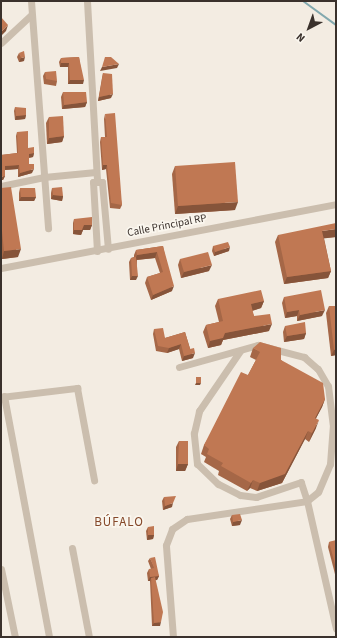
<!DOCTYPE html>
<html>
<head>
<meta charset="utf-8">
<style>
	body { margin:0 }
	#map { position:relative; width:337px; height:638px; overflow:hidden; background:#f3ece2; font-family:"Source Sans 3",sans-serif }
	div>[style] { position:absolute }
	.stream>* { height:2px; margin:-1px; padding:0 1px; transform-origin:1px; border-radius:1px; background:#82a8ae }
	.minor>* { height:7px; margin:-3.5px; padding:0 3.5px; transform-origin:3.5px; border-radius:3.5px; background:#cbbeae }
	.wall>* { inset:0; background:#a56747 }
	.shaded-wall>* { inset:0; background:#86543a }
	.building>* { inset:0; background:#c07853 }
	span { translate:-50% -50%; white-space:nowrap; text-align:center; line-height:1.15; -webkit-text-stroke:3.5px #faf6ee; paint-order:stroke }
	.street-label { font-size:11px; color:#3a312c }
	.quarter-label { font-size:13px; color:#854829; letter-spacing:1px }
	.frame { position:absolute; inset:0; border:2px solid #3a312c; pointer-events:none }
	.north { position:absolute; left:289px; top:8px; width:40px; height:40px; -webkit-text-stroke:3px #faf6ee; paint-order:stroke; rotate:221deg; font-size:11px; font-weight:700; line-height:16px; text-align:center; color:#3a312c }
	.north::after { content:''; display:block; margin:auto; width:14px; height:18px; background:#3a312c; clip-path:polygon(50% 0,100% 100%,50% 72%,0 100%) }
</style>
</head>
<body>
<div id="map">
	<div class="stream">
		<div style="left:303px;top:1px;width:41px;rotate:36deg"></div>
	</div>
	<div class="minor">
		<div style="left:31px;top:1px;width:228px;rotate:85.7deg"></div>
		<div style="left:87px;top:1px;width:181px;rotate:86.8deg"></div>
		<div style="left:1px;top:43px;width:41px;rotate:-43deg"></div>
		<div style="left:1px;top:186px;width:44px;rotate:-11.8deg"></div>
		<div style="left:44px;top:177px;width:52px;rotate:-5.5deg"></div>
		<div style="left:97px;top:251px;width:69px;rotate:-93.3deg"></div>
		<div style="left:93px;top:182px;width:9px"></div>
		<div style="left:102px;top:182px;width:67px;rotate:84.9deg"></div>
		<div style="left:1px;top:268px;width:341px;rotate:-10.8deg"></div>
		<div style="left:179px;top:367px;width:82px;rotate:-15.6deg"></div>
		<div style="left:258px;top:345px;width:48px;rotate:14.6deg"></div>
		<div style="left:304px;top:357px;width:18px;rotate:41deg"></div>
		<div style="left:318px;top:369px;width:20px;rotate:60deg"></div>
		<div style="left:328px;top:386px;width:38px;rotate:83deg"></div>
		<div style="left:333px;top:424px;width:40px;rotate:94.3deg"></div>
		<div style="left:330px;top:464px;width:30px;rotate:113deg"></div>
		<div style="left:318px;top:492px;width:14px;rotate:141deg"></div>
		<div style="left:307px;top:501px;width:20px;rotate:-108deg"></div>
		<div style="left:301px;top:482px;width:47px;rotate:161.6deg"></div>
		<div style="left:256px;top:497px;width:16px;rotate:-173deg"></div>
		<div style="left:240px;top:495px;width:25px;rotate:-153deg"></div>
		<div style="left:218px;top:484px;width:29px;rotate:-136deg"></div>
		<div style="left:197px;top:464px;width:31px;rotate:-96deg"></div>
		<div style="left:194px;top:433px;width:23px;rotate:-77deg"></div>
		<div style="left:199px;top:411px;width:73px;rotate:-55.7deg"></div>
		<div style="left:4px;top:396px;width:245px;rotate:79.4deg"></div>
		<div style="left:1px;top:397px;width:77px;rotate:-6.8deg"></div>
		<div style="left:77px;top:388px;width:94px;rotate:79.5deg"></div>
		<div style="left:72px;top:548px;width:91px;rotate:79.2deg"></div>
		<div style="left:1px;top:569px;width:69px;rotate:78.4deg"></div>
		<div style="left:173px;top:637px;width:92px;rotate:-94.4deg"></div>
		<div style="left:166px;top:545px;width:17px;rotate:-69deg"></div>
		<div style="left:172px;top:529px;width:18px;rotate:-34deg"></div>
		<div style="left:187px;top:519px;width:121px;rotate:-8.5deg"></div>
		<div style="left:307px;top:501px;width:131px;rotate:77.2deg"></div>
	</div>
	<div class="wall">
		<div style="clip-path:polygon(19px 53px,24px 61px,19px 62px,17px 57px)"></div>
		<div style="clip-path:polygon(79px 57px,83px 84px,68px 84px,68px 67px,60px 67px,59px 62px,61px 58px)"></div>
		<div style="clip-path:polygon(45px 72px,57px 81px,56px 86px,44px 84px,43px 76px)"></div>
		<div style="clip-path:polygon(103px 73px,111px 98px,98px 101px,102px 78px)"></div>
		<div style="clip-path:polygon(63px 92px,87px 102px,85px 107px,62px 109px,61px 97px)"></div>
		<div style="clip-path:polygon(15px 107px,26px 115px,25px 119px,15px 120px,14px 111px)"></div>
		<div style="clip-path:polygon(105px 114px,122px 205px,120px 209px,110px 208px,106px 169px,102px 170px,100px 142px,101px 137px,105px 137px,104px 119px)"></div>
		<div style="clip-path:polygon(49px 117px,64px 136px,62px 142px,47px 144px,46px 123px)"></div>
		<div style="clip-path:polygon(17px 132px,28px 148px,34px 153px,33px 157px,29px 158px,29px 164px,32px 173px,18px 177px,18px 169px,5px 170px,5px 176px,3px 180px,1px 155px,17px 153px,16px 136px)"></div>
		<div style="clip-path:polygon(175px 166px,235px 210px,175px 214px,172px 174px)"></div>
		<div style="clip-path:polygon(1px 188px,18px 257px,2px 259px)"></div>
		<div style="clip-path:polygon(20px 188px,36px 197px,34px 201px,19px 201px,19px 193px)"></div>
		<div style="clip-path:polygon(52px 188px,63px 196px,62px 201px,51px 199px,51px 193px)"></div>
		<div style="clip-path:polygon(74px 219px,92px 225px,90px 230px,83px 230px,81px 235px,73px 234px,73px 223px)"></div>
		<div style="clip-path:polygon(278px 235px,336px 237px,324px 238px,331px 271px,328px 278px,284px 284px,275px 242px)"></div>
		<div style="clip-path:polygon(163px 246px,172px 291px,151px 300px,145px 283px,147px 277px,160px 273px,155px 258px,137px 260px,136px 280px,130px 280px,129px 262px,131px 258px,134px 257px,134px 255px,136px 250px)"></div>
		<div style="clip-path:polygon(213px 246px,229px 251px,214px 256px,212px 251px)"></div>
		<div style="clip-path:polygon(180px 259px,209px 271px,181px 278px,178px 265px)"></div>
		<div style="clip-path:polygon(284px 297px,322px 316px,297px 321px,297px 316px,285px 318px,282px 303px)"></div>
		<div style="clip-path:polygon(218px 299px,264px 301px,261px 308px,252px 311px,254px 316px,269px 331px,223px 340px,221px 345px,208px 348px,203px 332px,206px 325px,219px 322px,215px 306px)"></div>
		<div style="clip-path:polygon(329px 306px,336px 306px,336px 355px,331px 356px,326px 313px)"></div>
		<div style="clip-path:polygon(285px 326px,306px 333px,304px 339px,284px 342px,283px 332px)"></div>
		<div style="clip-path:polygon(154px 329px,165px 338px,185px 332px,193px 358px,182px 361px,179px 349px,167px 353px,156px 351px,153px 334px)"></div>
		<div style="clip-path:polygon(253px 348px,281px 360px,325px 399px,322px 407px,316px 418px,316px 428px,309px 442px,305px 439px,282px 483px,257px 491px,250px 488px,247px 491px,218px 475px,219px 471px,204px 462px,206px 457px,201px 454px,204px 445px,248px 375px,256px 360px,250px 357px)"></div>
		<div style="clip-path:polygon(179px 441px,188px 464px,185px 471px,176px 471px,176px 447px)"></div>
		<div style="clip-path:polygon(164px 497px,172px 507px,163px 510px,162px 501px)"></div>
		<div style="clip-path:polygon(232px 515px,240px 525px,232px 526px,230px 519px)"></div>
		<div style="clip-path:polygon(148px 527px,154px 535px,153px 539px,147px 540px,146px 531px)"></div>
		<div style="clip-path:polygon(336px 541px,336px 578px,328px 547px,329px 542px)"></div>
		<div style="clip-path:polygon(150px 558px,159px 576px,157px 580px,155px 580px,160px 626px,152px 626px,150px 581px,148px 581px,147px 573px,149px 569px,151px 569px,148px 561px)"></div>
	</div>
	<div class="shaded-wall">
		<div style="clip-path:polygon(8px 25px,6px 31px,1px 36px,2px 31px)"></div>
		<div style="clip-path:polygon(25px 57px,24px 61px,19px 62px,21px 58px)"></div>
		<div style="clip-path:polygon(61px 63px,69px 63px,68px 67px,60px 67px)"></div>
		<div style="clip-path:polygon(119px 64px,117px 68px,100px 71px,102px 67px)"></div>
		<div style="clip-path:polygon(70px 80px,84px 80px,83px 84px,68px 84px)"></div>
		<div style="clip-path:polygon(113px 94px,111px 98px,98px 101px,99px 97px)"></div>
		<div style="clip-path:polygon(87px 102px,85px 107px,62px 109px,64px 105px)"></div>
		<div style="clip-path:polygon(26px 115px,25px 119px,15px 120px,16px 116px)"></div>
		<div style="clip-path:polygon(64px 136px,62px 142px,47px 144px,49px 138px)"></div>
		<div style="clip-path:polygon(34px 153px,33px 157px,27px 158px,29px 154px)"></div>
		<div style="clip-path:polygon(19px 165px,18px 169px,3px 170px,5px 166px)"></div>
		<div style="clip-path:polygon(103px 165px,107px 165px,106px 169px,102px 170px)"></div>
		<div style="clip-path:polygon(34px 169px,32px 173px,18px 177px,20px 173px)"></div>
		<div style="clip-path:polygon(5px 176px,3px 180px,1px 180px,1px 177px)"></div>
		<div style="clip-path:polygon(53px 195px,63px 196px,62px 201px,51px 199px)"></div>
		<div style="clip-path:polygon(21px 197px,36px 197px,34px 201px,19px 201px)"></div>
		<div style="clip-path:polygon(238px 202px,235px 210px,175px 214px,178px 206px)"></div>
		<div style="clip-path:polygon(84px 225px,92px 225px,90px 230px,83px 230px,81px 235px,73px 234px,74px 230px)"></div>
		<div style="clip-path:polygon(336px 229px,336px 237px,319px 239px,322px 231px)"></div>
		<div style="clip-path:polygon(230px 247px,229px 251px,214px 256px,215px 252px)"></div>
		<div style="clip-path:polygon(21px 249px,18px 257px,2px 259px,4px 251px)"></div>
		<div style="clip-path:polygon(157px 252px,155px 258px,135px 260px,137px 255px)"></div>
		<div style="clip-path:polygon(212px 265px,209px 271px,181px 278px,184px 272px)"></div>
		<div style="clip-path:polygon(331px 271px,328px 278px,284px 284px,287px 277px)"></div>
		<div style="clip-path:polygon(132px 276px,138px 276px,136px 280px,130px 280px)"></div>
		<div style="clip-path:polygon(174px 286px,172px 291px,151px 300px,153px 295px)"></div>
		<div style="clip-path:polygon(264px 301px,261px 308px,248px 312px,251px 304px)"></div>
		<div style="clip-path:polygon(299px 310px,297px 316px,285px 318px,287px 312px)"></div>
		<div style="clip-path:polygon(325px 310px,322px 316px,297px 321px,300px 315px)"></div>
		<div style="clip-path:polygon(272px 324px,269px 331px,223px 340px,221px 345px,208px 348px,210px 341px,225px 333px)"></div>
		<div style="clip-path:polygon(306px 333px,304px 339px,284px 342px,287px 336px)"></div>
		<div style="clip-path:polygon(181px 344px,179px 349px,167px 353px,169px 348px)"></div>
		<div style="clip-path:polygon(336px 349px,336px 355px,331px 356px,334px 350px)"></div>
		<div style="clip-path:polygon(195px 353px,193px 358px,182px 361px,184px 356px)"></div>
		<div style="clip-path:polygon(196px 383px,201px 383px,200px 385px,195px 385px)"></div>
		<div style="clip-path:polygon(325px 399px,322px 407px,312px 426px,315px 418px)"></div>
		<div style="clip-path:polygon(319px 420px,316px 428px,309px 442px,312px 433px)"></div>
		<div style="clip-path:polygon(308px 431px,305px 439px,282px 483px,257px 491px,260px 483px)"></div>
		<div style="clip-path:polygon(178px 464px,188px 464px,185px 471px,176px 471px)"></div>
		<div style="clip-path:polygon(253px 480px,250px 488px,247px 491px,251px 483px)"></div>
		<div style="clip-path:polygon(173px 503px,172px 507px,163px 510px,165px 506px)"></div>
		<div style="clip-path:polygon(242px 520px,240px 525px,232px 526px,233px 522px)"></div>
		<div style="clip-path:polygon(148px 535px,154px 535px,153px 539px,147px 540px)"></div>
		<div style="clip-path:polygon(159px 576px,157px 580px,151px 581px,151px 578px,150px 581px,148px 581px,150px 577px)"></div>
		<div style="clip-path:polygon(161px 622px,160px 626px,152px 626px,154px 623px)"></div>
	</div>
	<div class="building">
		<div style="clip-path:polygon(1px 17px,8px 25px,2px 31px,1px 31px)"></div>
		<div style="clip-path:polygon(24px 51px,25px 57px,21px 58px,19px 53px)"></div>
		<div style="clip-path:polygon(79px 57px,84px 80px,70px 80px,69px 63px,61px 63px,61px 58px)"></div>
		<div style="clip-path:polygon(105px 57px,111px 57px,119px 64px,102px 67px)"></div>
		<div style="clip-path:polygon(56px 71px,57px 81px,46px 79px,45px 72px)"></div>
		<div style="clip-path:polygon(103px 73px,112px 74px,113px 94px,99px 97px)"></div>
		<div style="clip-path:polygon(63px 92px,86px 92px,87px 102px,64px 105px)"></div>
		<div style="clip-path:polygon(15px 107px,26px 108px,26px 115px,16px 116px)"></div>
		<div style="clip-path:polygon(1px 109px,2px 131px,1px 131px)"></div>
		<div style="clip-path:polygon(115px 113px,122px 205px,111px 203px,107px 165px,103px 165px,101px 137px,107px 137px,105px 114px)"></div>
		<div style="clip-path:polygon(63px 116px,64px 136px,49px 138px,49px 117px)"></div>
		<div style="clip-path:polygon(28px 131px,28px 148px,34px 147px,34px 153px,29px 154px,29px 164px,34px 164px,34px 169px,20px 173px,19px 165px,5px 166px,5px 176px,1px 177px,1px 155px,18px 153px,17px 132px)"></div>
		<div style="clip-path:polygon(235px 162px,238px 202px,178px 206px,175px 166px)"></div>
		<div style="clip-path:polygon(11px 187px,21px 249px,4px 251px,2px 231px,1px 231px,1px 212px,2px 212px,1px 203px,1px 188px)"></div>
		<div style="clip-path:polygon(62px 187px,63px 196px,53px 195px,52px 188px)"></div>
		<div style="clip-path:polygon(20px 188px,35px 188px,36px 197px,21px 197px)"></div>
		<div style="clip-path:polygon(92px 217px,92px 225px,84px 225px,82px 230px,74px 230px,74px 219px)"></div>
		<div style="clip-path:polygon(336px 223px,336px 229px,322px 231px,331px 271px,287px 277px,278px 235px)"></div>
		<div style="clip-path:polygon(228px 242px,230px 247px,215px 252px,213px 246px)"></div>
		<div style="clip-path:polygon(163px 246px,174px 286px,153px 295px,147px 277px,163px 272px,157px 252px,137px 255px,136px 250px)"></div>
		<div style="clip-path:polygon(208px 252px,212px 265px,184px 272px,180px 259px)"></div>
		<div style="clip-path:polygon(136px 257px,138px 276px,132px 276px,131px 258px)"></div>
		<div style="clip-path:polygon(261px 290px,264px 301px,251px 304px,254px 316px,270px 314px,272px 324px,225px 333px,223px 338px,210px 341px,206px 325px,223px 321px,218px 299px)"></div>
		<div style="clip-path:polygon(321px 290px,325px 310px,300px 315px,299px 310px,287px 312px,284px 297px)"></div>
		<div style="clip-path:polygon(329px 306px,336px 306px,336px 349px,334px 350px)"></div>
		<div style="clip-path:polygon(305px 322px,306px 333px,287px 336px,285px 326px)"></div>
		<div style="clip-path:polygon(163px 328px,165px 338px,185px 332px,190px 349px,194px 348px,195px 353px,184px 356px,181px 344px,169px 348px,158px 346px,154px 329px)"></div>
		<div style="clip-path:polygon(260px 342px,281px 348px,281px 360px,323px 383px,325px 399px,315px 418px,319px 420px,312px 433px,308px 431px,285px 474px,260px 483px,253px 480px,251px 483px,221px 466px,223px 463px,207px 454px,209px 449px,204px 445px,241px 372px,248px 375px,260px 352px,253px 348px)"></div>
		<div style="clip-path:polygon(196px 377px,201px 377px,201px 383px,196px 383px)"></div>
		<div style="clip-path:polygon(179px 441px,188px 441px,188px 464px,178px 464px)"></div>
		<div style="clip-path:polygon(176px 496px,173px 503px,165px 506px,164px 497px)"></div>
		<div style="clip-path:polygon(240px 514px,242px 520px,233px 522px,232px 515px)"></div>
		<div style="clip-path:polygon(154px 526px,154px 535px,148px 535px,148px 527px)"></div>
		<div style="clip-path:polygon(336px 540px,336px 568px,329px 542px)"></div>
		<div style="clip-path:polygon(155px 557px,159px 576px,150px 577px,149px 569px,154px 568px,150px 558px)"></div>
		<div style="clip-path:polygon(155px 577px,163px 612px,161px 622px,154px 623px,151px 578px)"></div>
	</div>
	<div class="street-label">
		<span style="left:167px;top:226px;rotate:-11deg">Calle Principal RP</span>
	</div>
	<div class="quarter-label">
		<span style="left:119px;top:522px">BÚFALO</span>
	</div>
	<div class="frame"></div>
	<div class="north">N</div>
</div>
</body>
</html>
